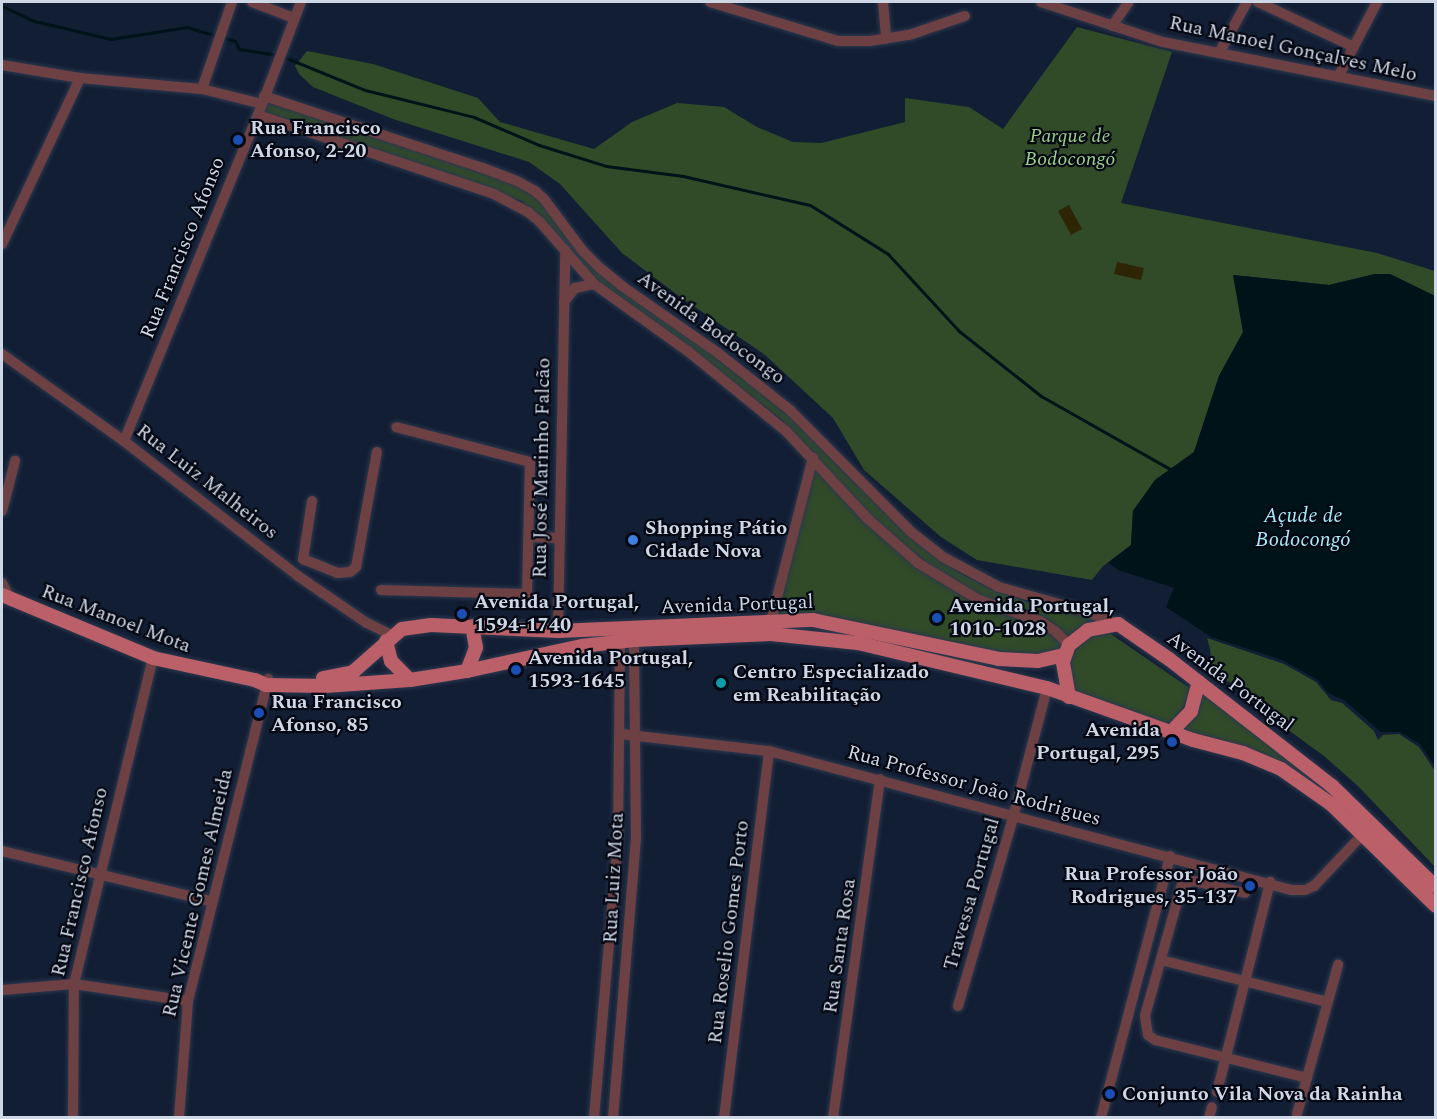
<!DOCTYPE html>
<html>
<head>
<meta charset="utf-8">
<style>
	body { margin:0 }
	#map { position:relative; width:1437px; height:1119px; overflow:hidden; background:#121e34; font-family:Spectral,serif }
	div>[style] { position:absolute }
	.green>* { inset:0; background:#314b29 }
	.sand>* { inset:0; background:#2d2504 }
	.water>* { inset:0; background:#001318 }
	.stream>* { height:3px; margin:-1.5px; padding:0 1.5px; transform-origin:1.5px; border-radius:1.5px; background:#001318 }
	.roads { filter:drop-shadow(0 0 2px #2c384d) drop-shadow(0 0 2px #2c384d) }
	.minor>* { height:10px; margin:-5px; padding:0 5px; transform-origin:5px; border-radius:5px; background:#6d4044 }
	.major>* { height:14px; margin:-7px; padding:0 7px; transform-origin:7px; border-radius:7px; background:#bb5f69 }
	.dots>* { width:16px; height:16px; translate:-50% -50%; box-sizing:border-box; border:3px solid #040812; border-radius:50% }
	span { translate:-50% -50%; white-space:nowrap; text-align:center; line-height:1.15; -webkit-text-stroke:4.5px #040812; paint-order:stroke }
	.street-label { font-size:20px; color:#ced7e6 }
	.poi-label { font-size:20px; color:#ced7e6; font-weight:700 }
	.left { translate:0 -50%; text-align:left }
	.right { translate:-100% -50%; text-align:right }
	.park-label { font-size:20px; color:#9bd18b; font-style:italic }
	.water-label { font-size:21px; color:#aae9f7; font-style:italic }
	.frame { position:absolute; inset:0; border:3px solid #ced7e6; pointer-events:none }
</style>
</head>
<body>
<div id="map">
	<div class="green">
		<div style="clip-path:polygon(1077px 27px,1172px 52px,1121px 203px,1377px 253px,1435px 271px,1435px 296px,1390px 274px,1375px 274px,1329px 285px,1234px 275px,1243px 332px,1219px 376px,1194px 452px,1155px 480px,1133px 511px,1131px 545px,1103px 566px,1092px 580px,977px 560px,941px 537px,864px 470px,833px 418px,765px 355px,679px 296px,622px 253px,560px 184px,529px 162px,393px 119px,313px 87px,299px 74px,295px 66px,307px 51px,373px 64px,478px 98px,500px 122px,594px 149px,632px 122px,677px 103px,724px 107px,757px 127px,793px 142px,821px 143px,905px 122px,905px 98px,969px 107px,1003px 129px)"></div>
		<div style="clip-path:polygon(269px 103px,512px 183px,528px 192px,538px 199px,579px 253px,790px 415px,938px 559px,965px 576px,992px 589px,1030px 603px,1085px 616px,1093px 621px,1067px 637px,983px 598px,932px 568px,880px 525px,782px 420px,680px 340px,596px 281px,554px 231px,522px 201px,264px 113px)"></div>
		<div style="clip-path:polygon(814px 465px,922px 570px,1039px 624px,1064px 645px,1051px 656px,1021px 657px,776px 615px)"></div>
		<div style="clip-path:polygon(1091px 632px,1108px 632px,1191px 689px,1177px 721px,1165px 724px,1074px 691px,1067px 669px,1070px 655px,1078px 642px)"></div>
		<div style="clip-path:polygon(1207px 638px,1284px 664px,1316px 682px,1331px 700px,1342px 703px,1374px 731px,1378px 740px,1383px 735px,1399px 734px,1419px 747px,1435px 771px,1435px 867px,1358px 786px,1324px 756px,1276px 721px,1257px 700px,1212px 671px,1210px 649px)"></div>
		<div style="clip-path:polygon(1201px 689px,1314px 774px,1435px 889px,1435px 901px,1333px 800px,1179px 730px)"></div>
	</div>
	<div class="sand">
		<div style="clip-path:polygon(1069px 205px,1082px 229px,1071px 235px,1058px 211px)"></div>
		<div style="clip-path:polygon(1117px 262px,1144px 268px,1141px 280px,1114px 274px)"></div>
	</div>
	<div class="water">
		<div style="clip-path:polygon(1375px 274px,1390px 274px,1435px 296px,1435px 766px,1420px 744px,1400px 732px,1381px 732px,1344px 700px,1328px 693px,1318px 680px,1282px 660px,1211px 637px,1166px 607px,1174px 588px,1118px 570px,1108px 563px,1131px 545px,1133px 511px,1155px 480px,1194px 452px,1219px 376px,1243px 332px,1233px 275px,1329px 285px)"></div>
	</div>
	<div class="stream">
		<div style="left:2px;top:6px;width:35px;rotate:25deg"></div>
		<div style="left:34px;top:21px;width:79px;rotate:13.2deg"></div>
		<div style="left:111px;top:39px;width:77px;rotate:-9deg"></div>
		<div style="left:187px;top:27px;width:31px;rotate:17deg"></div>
		<div style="left:224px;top:38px;width:11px;rotate:15deg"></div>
		<div style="left:235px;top:41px;width:9px;rotate:63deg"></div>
		<div style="left:239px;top:49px;width:39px;rotate:9deg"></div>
		<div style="left:284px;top:57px;width:87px;rotate:22.2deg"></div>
		<div style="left:365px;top:90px;width:112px;rotate:13.9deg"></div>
		<div style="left:474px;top:117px;width:71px;rotate:23.3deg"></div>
		<div style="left:539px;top:145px;width:70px;rotate:17.4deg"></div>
		<div style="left:606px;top:166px;width:78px;rotate:7.4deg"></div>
		<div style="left:683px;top:176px;width:130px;rotate:12.9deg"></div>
		<div style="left:810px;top:205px;width:92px;rotate:32.1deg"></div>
		<div style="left:888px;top:254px;width:105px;rotate:47.3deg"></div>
		<div style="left:959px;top:331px;width:105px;rotate:38.4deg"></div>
		<div style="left:1041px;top:396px;width:150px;rotate:29.5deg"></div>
	</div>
	<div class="roads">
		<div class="minor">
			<div style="left:252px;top:2px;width:45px;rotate:20.9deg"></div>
			<div style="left:710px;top:2px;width:134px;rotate:16.9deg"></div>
			<div style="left:838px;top:41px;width:32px"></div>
			<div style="left:870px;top:41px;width:39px;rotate:-9deg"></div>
			<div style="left:909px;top:35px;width:59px;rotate:-18.7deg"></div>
			<div style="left:883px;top:2px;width:37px;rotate:85deg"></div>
			<div style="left:1041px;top:2px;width:128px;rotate:18.2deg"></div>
			<div style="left:1163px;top:42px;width:278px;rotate:11.2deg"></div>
			<div style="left:1258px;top:2px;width:106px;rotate:25.1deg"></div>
			<div style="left:1112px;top:26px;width:29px;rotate:-55deg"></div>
			<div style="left:1219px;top:53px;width:58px;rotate:-61.2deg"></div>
			<div style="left:2px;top:65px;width:79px;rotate:9.5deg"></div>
			<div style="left:80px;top:78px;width:122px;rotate:5.2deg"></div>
			<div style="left:202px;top:89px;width:62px;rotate:14deg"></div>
			<div style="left:1338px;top:77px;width:85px;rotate:-62.5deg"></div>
			<div style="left:202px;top:89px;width:92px;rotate:-71deg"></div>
			<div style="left:264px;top:96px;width:231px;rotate:18.2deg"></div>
			<div style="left:483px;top:168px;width:36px;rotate:21deg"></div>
			<div style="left:517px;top:181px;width:21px;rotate:29deg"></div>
			<div style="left:535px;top:191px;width:12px;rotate:42deg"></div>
			<div style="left:544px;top:199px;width:64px;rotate:53.3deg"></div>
			<div style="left:582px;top:250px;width:25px;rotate:45deg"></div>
			<div style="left:600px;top:268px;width:28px;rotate:39deg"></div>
			<div style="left:622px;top:286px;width:117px;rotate:34.9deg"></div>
			<div style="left:718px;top:353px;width:92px;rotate:38.4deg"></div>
			<div style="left:790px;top:410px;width:170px;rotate:45.2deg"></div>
			<div style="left:910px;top:531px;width:42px;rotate:38.2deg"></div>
			<div style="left:943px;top:557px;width:64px;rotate:28.2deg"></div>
			<div style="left:999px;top:587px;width:91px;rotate:15.9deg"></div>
			<div style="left:1087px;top:612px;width:33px;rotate:21deg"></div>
			<div style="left:258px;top:115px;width:249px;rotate:18.5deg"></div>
			<div style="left:494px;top:194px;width:38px;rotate:28deg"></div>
			<div style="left:528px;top:212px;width:16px;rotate:40deg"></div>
			<div style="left:540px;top:222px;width:82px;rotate:48.9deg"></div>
			<div style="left:594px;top:284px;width:117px;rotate:35.6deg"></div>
			<div style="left:689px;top:352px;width:125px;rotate:39.2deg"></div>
			<div style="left:786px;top:431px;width:120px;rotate:47deg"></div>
			<div style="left:868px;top:519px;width:67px;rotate:41.3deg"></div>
			<div style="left:918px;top:563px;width:71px;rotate:31.2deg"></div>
			<div style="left:979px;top:600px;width:65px;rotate:19deg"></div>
			<div style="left:1040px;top:621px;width:18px;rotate:34deg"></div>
			<div style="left:1055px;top:631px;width:20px;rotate:45deg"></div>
			<div style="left:2px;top:244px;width:183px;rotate:-64.8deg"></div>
			<div style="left:564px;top:302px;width:18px;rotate:-52deg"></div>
			<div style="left:575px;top:288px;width:19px;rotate:-12deg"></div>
			<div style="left:2px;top:354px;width:150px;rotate:35.5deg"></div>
			<div style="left:124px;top:441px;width:220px;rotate:37.8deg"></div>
			<div style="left:298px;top:576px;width:83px;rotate:34.3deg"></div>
			<div style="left:367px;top:623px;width:28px;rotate:26deg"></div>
			<div style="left:124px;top:441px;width:352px;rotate:-67.7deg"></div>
			<div style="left:258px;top:115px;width:121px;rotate:-69.2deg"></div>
			<div style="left:312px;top:501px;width:59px;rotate:98.8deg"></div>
			<div style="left:303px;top:559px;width:37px;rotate:22deg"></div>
			<div style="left:337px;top:573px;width:13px;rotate:-4deg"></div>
			<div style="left:350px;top:572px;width:8px;rotate:-40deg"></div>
			<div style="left:356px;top:567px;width:117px;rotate:-79.7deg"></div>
			<div style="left:2px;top:511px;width:52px;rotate:-75.4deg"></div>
			<div style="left:529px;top:537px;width:30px;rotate:2deg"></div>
			<div style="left:2px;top:583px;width:18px;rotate:63deg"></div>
			<div style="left:381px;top:590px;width:146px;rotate:1.6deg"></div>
			<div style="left:527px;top:594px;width:132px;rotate:-88.7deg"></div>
			<div style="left:530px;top:462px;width:138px;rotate:-165.4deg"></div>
			<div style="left:771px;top:621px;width:169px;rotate:-75.6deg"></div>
			<div style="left:558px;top:631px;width:381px;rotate:-88.9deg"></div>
			<div style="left:621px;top:734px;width:149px;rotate:6.6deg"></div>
			<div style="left:769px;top:751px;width:540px;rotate:14.91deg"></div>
			<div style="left:1291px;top:890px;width:14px"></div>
			<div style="left:1305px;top:890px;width:10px;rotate:-24deg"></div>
			<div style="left:1314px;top:886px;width:70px;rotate:-46.7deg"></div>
			<div style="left:2px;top:851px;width:215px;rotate:13.5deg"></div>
			<div style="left:1245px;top:893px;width:52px;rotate:-166.8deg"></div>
			<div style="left:1194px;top:881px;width:12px;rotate:166deg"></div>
			<div style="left:1182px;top:884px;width:137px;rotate:105.7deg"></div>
			<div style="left:1145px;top:1016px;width:19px;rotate:81deg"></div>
			<div style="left:1148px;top:1035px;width:9px;rotate:36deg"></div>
			<div style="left:1155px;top:1040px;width:157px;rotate:14deg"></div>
			<div style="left:1161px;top:960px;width:171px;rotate:14.2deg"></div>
			<div style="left:2px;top:990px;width:72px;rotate:-4.8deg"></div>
			<div style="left:74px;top:984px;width:115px;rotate:8.5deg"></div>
			<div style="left:958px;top:1006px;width:200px;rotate:-73.7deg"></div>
			<div style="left:1014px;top:814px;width:130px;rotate:-75.3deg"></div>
			<div style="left:1217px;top:1092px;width:217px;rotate:-75.8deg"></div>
			<div style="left:1297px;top:1114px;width:155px;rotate:-74.6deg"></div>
			<div style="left:73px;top:1118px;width:134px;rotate:-89.6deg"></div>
			<div style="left:74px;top:984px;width:335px;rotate:-76.4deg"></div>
			<div style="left:179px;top:1118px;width:117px;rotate:-85.6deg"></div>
			<div style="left:188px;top:1001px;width:332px;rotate:-76deg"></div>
			<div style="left:594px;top:1118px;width:281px;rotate:-85.1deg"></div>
			<div style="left:618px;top:838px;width:196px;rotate:-89.4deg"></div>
			<div style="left:613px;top:1118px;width:283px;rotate:-85.3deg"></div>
			<div style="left:636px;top:836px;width:196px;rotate:-90.6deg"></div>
			<div style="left:724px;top:1118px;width:370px;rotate:-83deg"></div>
			<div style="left:833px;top:1118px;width:342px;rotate:-82.1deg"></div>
			<div style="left:1101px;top:1118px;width:271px;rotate:-75.2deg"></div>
			<div style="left:1209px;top:1118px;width:11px;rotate:-75deg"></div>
		</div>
		<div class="major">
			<div style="left:2px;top:595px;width:164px;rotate:22.6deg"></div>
			<div style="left:153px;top:658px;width:104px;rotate:12.2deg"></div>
			<div style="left:255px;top:680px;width:12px;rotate:24deg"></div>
			<div style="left:266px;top:685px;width:59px;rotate:1deg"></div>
			<div style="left:325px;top:686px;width:85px;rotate:-4deg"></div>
			<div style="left:410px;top:680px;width:58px;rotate:-9deg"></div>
			<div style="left:467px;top:671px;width:118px;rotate:-12.3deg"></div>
			<div style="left:582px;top:646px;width:52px;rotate:-6.6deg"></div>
			<div style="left:634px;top:640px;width:137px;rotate:-2.5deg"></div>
			<div style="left:771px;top:634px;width:87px;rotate:5.9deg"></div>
			<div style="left:858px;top:643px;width:194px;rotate:13.4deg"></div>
			<div style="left:1047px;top:688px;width:155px;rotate:19.6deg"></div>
			<div style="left:1193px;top:740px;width:52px;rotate:14.6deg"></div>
			<div style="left:1243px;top:753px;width:41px;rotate:22.8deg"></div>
			<div style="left:1281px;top:769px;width:61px;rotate:35deg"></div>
			<div style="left:1331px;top:804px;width:146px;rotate:44.2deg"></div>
			<div style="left:386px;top:641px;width:21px;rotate:76deg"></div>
			<div style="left:391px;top:661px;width:27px;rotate:45deg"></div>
			<div style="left:467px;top:671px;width:25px;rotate:-69deg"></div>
			<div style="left:476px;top:648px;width:22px;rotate:-100deg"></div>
			<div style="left:323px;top:678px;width:31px;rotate:-11deg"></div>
			<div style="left:353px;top:672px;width:65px;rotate:-41.3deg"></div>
			<div style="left:402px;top:629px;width:29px;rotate:-8deg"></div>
			<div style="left:431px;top:625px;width:127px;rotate:2.7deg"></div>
			<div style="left:558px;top:631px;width:255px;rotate:-2.5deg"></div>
			<div style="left:813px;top:620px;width:190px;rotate:11.8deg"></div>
			<div style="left:999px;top:659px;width:39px;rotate:3deg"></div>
			<div style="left:1038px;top:661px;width:27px;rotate:-13deg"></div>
			<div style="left:1069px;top:697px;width:36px;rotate:-100deg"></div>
			<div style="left:1063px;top:662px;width:18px;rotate:-71deg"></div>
			<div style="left:1069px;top:645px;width:24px;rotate:-38deg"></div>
			<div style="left:1088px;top:630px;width:31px;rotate:-11deg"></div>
			<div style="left:1118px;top:624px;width:62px;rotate:34.5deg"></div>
			<div style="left:1169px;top:659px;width:207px;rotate:37.9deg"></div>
			<div style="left:1332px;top:786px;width:145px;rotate:44.2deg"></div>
			<div style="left:1171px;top:732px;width:29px;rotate:-46deg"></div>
			<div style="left:1191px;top:711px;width:30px;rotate:-75deg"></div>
		</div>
	</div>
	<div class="dots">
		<div style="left:238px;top:140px;background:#1a4fb4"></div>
		<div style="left:633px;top:540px;background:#3f7fe0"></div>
		<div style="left:462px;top:614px;background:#1a4fb4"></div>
		<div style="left:937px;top:618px;background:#1a4fb4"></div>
		<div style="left:516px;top:670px;background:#1a4fb4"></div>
		<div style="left:721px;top:683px;background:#0f9aa8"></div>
		<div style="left:259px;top:713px;background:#1a4fb4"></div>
		<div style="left:1172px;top:742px;background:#1a4fb4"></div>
		<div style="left:1250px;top:886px;background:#1a4fb4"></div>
		<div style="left:1110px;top:1094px;background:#1a4fb4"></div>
	</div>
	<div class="street-label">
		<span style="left:1293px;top:49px;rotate:12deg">Rua Manoel Gonçalves Melo</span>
		<span style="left:183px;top:248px;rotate:-68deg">Rua Francisco Afonso</span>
		<span style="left:711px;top:328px;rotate:36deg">Avenida Bodocongo</span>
		<span style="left:542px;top:468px;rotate:-89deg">Rua José Marinho Falcão</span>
		<span style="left:207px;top:482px;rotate:38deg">Rua Luiz Malheiros</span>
		<span style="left:737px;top:605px;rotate:-2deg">Avenida Portugal</span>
		<span style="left:116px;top:619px;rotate:21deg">Rua Manoel Mota</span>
		<span style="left:1230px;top:682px;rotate:37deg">Avenida Portugal</span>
		<span style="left:974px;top:786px;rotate:15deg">Rua Professor João Rodrigues</span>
		<span style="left:614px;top:878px;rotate:-87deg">Rua Luiz Mota</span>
		<span style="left:80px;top:882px;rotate:-77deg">Rua Francisco Afonso</span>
		<span style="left:198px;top:893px;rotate:-77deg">Rua Vicente Gomes Almeida</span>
		<span style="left:972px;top:894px;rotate:-74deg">Travessa Portugal</span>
		<span style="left:729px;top:932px;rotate:-83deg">Rua Roselio Gomes Porto</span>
		<span style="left:840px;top:946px;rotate:-82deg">Rua Santa Rosa</span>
	</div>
	<div class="poi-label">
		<span class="left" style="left:250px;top:140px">Rua Francisco<br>Afonso, 2-20</span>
		<span class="left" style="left:645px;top:540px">Shopping Pátio<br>Cidade Nova</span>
		<span class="left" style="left:474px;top:614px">Avenida Portugal,<br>1594-1740</span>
		<span class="left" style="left:949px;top:618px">Avenida Portugal,<br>1010-1028</span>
		<span class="left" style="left:528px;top:670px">Avenida Portugal,<br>1593-1645</span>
		<span class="left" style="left:733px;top:684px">Centro Especializado<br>em Reabilitação</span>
		<span class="left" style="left:271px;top:714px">Rua Francisco<br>Afonso, 85</span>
		<span class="right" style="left:1160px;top:742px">Avenida<br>Portugal, 295</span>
		<span class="right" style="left:1238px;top:886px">Rua Professor João<br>Rodrigues, 35-137</span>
		<span class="left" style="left:1122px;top:1094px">Conjunto Vila Nova da Rainha</span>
	</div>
	<div class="park-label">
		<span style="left:1070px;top:148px">Parque de<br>Bodocongó</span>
	</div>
	<div class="water-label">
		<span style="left:1303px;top:528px">Açude de<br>Bodocongó</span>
	</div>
	<div class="frame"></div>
</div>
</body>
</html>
